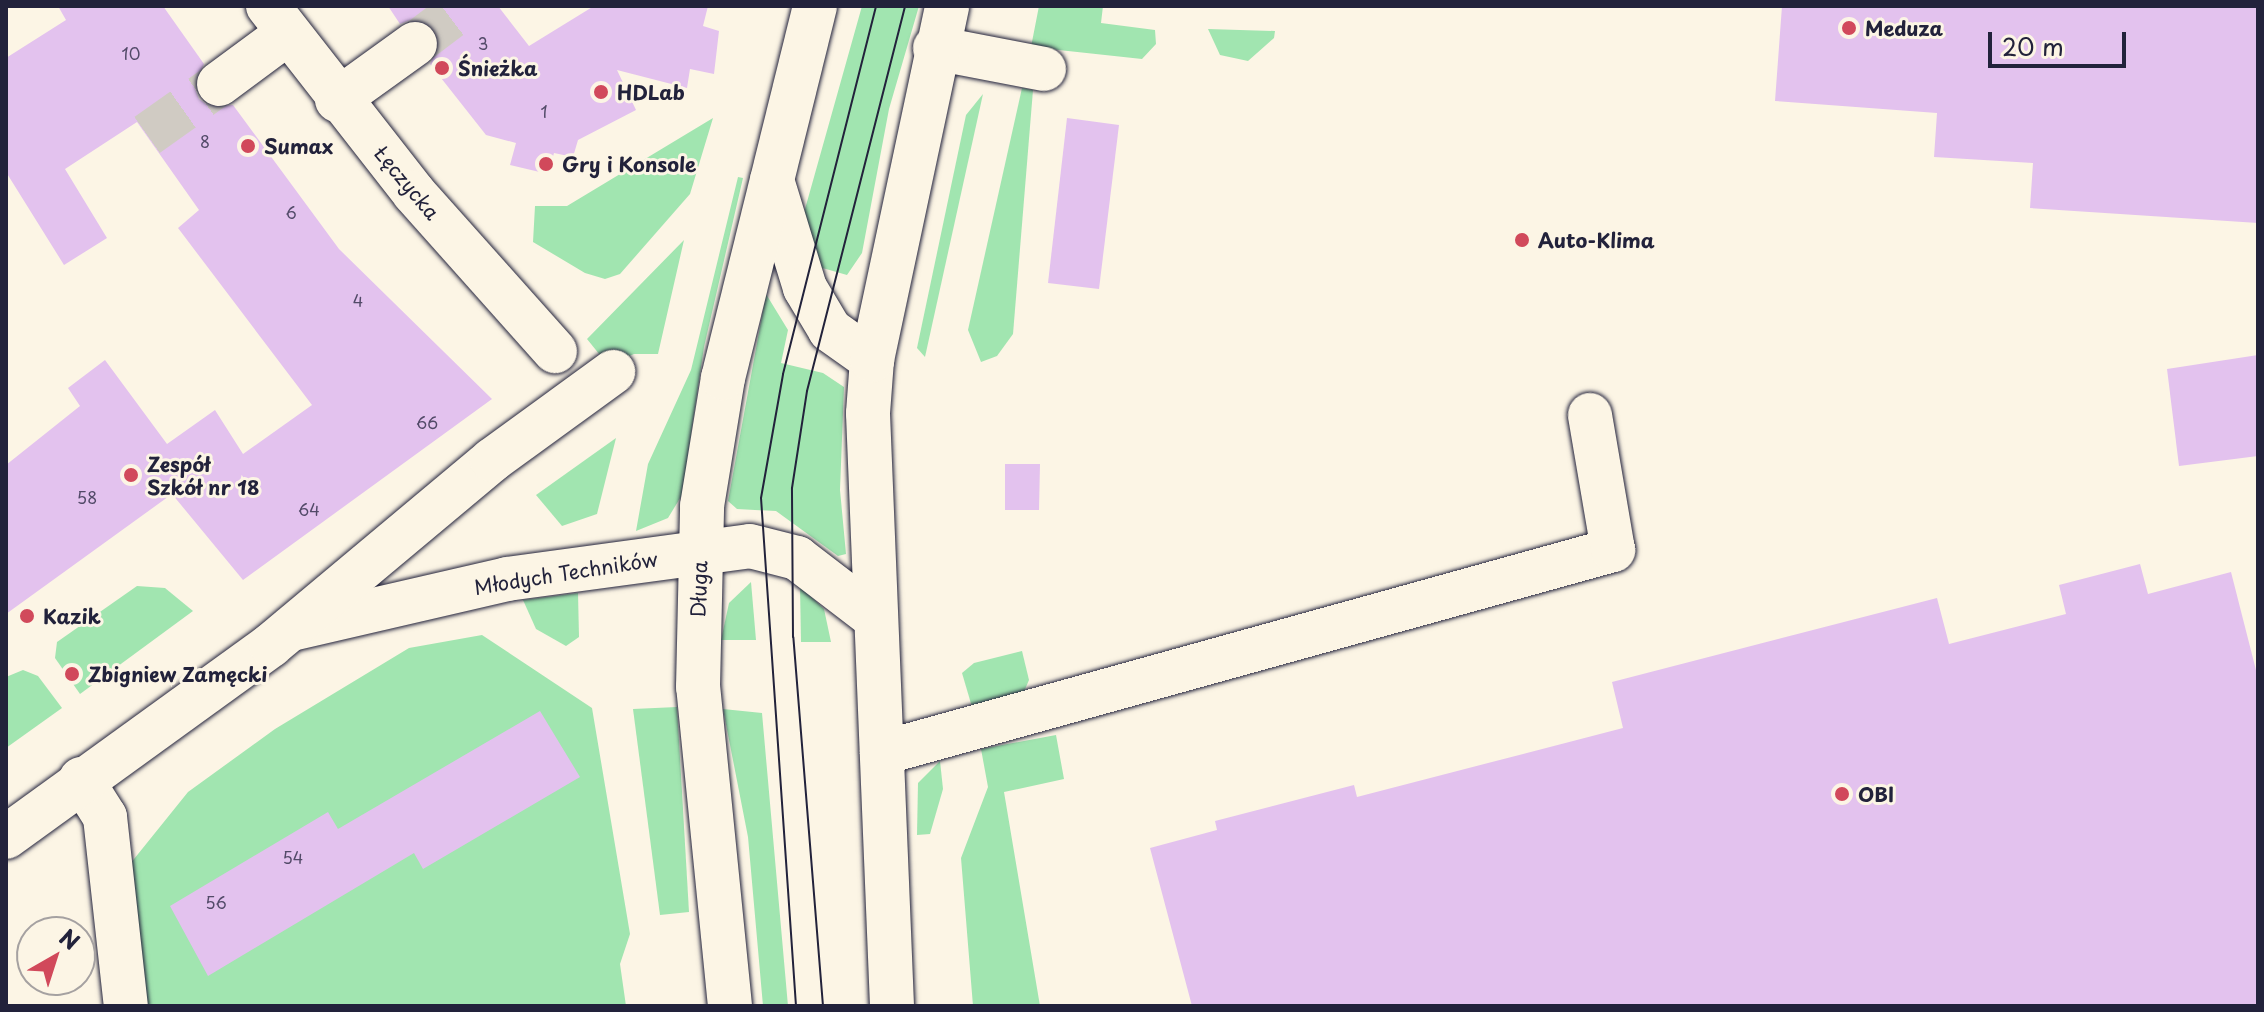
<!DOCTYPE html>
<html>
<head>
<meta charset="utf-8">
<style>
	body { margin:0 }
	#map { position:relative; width:2264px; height:1012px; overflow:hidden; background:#fcf5e5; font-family:"Playpen Sans",sans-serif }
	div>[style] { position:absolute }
	.green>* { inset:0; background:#a1e5b0 }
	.building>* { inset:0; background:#e3c2ee }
	.minor-tunnel>* { height:44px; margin-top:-22px; transform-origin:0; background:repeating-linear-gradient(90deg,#d0cbc3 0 44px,transparent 0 66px) }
	.roads { filter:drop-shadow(0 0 2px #22223b) drop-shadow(0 0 2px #22223b) }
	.minor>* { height:44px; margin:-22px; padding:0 22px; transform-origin:22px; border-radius:22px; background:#fcf5e5 }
	.tram>* { height:2px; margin:-1px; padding:0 1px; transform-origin:1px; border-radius:1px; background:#22223b }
	.dots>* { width:22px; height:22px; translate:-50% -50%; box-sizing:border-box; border:4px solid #fcf5e5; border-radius:50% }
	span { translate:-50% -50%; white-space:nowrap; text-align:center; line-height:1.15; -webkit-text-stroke:6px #fcf5e5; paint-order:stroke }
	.number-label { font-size:16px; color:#524a68 }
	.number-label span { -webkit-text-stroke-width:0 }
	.poi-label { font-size:20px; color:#22223b; font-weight:700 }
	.left { translate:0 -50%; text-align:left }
	.street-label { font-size:20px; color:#22223b }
	.frame { position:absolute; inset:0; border:8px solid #22223b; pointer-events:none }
	.north { position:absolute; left:16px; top:916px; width:80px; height:80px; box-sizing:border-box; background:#fcf5e5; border:2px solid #a5a1a1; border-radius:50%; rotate:39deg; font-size:22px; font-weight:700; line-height:32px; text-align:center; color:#22223b }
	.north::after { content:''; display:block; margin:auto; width:28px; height:36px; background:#d1495b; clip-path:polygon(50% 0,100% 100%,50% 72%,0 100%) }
	.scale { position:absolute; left:1988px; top:32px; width:138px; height:36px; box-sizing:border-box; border:4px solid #22223b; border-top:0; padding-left:10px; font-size:24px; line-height:28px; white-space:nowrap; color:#22223b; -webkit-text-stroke:6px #fcf5e5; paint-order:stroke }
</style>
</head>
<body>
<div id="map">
	<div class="green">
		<div style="clip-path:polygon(862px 6px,919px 6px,889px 109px,862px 253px,847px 275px,805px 263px,798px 234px)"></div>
		<div style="clip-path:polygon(1039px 6px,1103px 6px,1101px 23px,1155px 30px,1156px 44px,1142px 59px,1031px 47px)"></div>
		<div style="clip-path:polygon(1208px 29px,1275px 31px,1274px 38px,1248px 61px,1220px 55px)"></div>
		<div style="clip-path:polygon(1022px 88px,1033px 90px,1013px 334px,997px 356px,981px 362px,968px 330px)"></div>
		<div style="clip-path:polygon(983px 94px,925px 357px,917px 348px,966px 115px)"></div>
		<div style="clip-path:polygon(713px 118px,690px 194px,620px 274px,605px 279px,585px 273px,533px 242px,535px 206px,567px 206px)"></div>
		<div style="clip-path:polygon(738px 177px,743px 178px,704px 347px,682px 495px,668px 518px,636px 531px,648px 464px,691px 370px)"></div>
		<div style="clip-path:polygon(684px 240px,658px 354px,634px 354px,608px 365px,587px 339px)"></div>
		<div style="clip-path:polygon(766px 294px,788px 330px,781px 363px,823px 373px,844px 387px,840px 490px,846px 554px,838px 556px,776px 511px,737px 509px,728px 501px)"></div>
		<div style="clip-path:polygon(616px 438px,597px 514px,562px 526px,536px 495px)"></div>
		<div style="clip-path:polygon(751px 582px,756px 640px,721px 640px,729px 603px)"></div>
		<div style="clip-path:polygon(137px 586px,165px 588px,193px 611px,80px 694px,55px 658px,57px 642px)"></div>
		<div style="clip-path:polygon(800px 586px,824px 609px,831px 642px,801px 642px)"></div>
		<div style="clip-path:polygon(578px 593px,579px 637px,566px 646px,536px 629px,523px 600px)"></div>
		<div style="clip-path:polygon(482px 635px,592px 708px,630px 934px,620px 964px,626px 1006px,142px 1006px,130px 864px,188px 792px,275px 729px,409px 648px)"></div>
		<div style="clip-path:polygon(1022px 651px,1029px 680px,1023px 694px,972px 707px,962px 673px,974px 663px)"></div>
		<div style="clip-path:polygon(23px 670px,38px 676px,62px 708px,6px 748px,6px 677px)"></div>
		<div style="clip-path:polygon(677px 707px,689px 912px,660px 915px,633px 709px)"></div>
		<div style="clip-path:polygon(723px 709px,762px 713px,788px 1006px,763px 1006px,748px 837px)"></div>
		<div style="clip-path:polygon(1056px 735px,1064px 779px,1004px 792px,1040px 1006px,973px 1006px,961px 858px,988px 787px,981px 749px)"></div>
		<div style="clip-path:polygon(940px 761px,943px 789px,930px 834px,917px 835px,918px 783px)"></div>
	</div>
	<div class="building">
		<div style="clip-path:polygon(58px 6px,163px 6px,204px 64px,194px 86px,199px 99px,210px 107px,233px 105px,339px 249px,492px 399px,243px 580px,172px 494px,6px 614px,6px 465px,80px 406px,68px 388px,105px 360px,167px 444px,215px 410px,243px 454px,312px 405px,178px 228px,199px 210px,137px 122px,65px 169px,107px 238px,64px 265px,6px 172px,6px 58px,66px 20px)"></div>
		<div style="clip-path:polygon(388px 6px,498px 6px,529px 46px,594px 6px,708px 6px,703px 26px,719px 31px,714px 74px,690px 69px,687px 88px,617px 70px,636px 110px,578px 140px,573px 157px,554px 153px,548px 174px,510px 165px,516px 143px,486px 135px,430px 64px,440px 42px,435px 29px,413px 19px,400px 24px)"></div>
		<div style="clip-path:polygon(1782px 6px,2258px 6px,2258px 223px,2030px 208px,2033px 163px,1934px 157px,1937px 113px,1775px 101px)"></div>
		<div style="clip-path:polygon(1067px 118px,1119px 125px,1099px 289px,1048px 283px)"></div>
		<div style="clip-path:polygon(2258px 355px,2258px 456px,2179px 466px,2167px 369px)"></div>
		<div style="clip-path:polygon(1005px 464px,1040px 464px,1039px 510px,1005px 510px)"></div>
		<div style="clip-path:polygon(2140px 564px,2148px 594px,2231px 572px,2258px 678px,2258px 1006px,1192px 1006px,1150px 848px,1217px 830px,1215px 821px,1354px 785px,1357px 797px,1623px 728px,1612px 682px,1937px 598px,1949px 644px,2066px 614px,2059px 585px)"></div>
		<div style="clip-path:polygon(540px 711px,580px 777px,423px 869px,414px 853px,208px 976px,170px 906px,328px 812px,338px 829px)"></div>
	</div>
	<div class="minor-tunnel">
		<div style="left:415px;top:44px;width:63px;rotate:-37.2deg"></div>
		<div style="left:147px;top:135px;width:88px;rotate:-35.3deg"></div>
	</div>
	<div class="roads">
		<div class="minor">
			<div style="left:268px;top:6px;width:237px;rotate:52deg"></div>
			<div style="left:414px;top:193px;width:212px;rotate:48.3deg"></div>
			<div style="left:935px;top:48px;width:111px;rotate:10.9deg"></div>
			<div style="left:219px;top:84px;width:86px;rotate:-36.5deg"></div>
			<div style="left:337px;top:100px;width:96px;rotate:-35.7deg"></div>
			<div style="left:772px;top:180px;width:113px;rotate:73deg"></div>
			<div style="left:805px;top:288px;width:49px;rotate:59.2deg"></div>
			<div style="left:830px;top:330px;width:52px;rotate:35.5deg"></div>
			<div style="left:291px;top:629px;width:222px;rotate:-13deg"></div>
			<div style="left:507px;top:579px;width:245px;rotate:-7.7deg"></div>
			<div style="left:750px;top:546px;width:49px;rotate:14.3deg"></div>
			<div style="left:797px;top:558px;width:97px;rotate:37.5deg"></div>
			<div style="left:882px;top:753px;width:759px;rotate:-15.52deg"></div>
			<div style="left:1613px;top:550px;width:137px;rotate:-99.7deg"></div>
			<div style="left:81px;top:779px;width:45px;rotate:57.7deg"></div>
			<div style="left:105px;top:817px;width:190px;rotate:83.7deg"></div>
			<div style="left:6px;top:837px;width:327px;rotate:-35.9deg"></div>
			<div style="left:271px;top:645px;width:288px;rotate:-39.9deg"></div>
			<div style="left:492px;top:460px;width:150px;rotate:-36deg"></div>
			<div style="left:730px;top:1006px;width:321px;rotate:-95.7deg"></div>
			<div style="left:698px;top:687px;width:181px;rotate:-88.7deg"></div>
			<div style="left:702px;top:506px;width:130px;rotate:-80.7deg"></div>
			<div style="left:723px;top:378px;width:383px;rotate:-76.1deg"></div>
			<div style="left:892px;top:1006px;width:593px;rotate:-92.32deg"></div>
			<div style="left:868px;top:413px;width:53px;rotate:-85.7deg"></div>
			<div style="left:872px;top:360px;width:362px;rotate:-78deg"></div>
		</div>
	</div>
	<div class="tram">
		<div style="left:796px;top:1006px;width:509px;rotate:-93.94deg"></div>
		<div style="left:761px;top:498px;width:126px;rotate:-79.9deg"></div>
		<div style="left:783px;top:374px;width:380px;rotate:-75.8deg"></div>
		<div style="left:823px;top:1006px;width:370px;rotate:-94.6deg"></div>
		<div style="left:793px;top:637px;width:149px;rotate:-90.4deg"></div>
		<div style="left:792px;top:488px;width:98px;rotate:-81.2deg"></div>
		<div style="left:807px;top:391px;width:397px;rotate:-75.7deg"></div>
	</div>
	<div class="dots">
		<div style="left:1849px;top:28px;background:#d1495b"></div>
		<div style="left:442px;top:68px;background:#d1495b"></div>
		<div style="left:601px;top:92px;background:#d1495b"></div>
		<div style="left:248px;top:146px;background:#d1495b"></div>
		<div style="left:546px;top:164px;background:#d1495b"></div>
		<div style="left:1522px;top:240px;background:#d1495b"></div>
		<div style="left:131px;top:475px;background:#d1495b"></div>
		<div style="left:27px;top:616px;background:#d1495b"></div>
		<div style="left:72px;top:674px;background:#d1495b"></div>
		<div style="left:1842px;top:794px;background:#d1495b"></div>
	</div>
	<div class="number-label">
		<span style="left:483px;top:43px">3</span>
		<span style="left:131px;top:53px">10</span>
		<span style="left:544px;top:111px">1</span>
		<span style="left:205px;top:141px">8</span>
		<span style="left:291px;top:212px">6</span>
		<span style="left:358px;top:300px">4</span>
		<span style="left:427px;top:422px">66</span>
		<span style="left:87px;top:497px">58</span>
		<span style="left:309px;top:509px">64</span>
		<span style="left:293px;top:857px">54</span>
		<span style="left:216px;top:902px">56</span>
	</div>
	<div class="poi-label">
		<span class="left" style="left:1865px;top:28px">Meduza</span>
		<span class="left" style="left:458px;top:68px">Śnieżka</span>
		<span class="left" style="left:617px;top:92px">HDLab</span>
		<span class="left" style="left:264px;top:146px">Sumax</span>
		<span class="left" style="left:562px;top:164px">Gry i Konsole</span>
		<span class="left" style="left:1538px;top:240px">Auto-Klima</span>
		<span class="left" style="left:147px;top:476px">Zespół<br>Szkół nr 18</span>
		<span class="left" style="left:43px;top:616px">Kazik</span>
		<span class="left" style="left:88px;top:674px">Zbigniew Zamęcki</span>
		<span class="left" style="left:1858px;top:794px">OBI</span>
	</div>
	<div class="street-label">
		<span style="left:407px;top:183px;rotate:50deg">Łęczycka</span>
		<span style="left:566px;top:573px;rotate:-9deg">Młodych Techników</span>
		<span style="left:699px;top:589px;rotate:-88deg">Długa</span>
	</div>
	<div class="frame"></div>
	<div class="north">N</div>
	<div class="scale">20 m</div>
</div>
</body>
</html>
